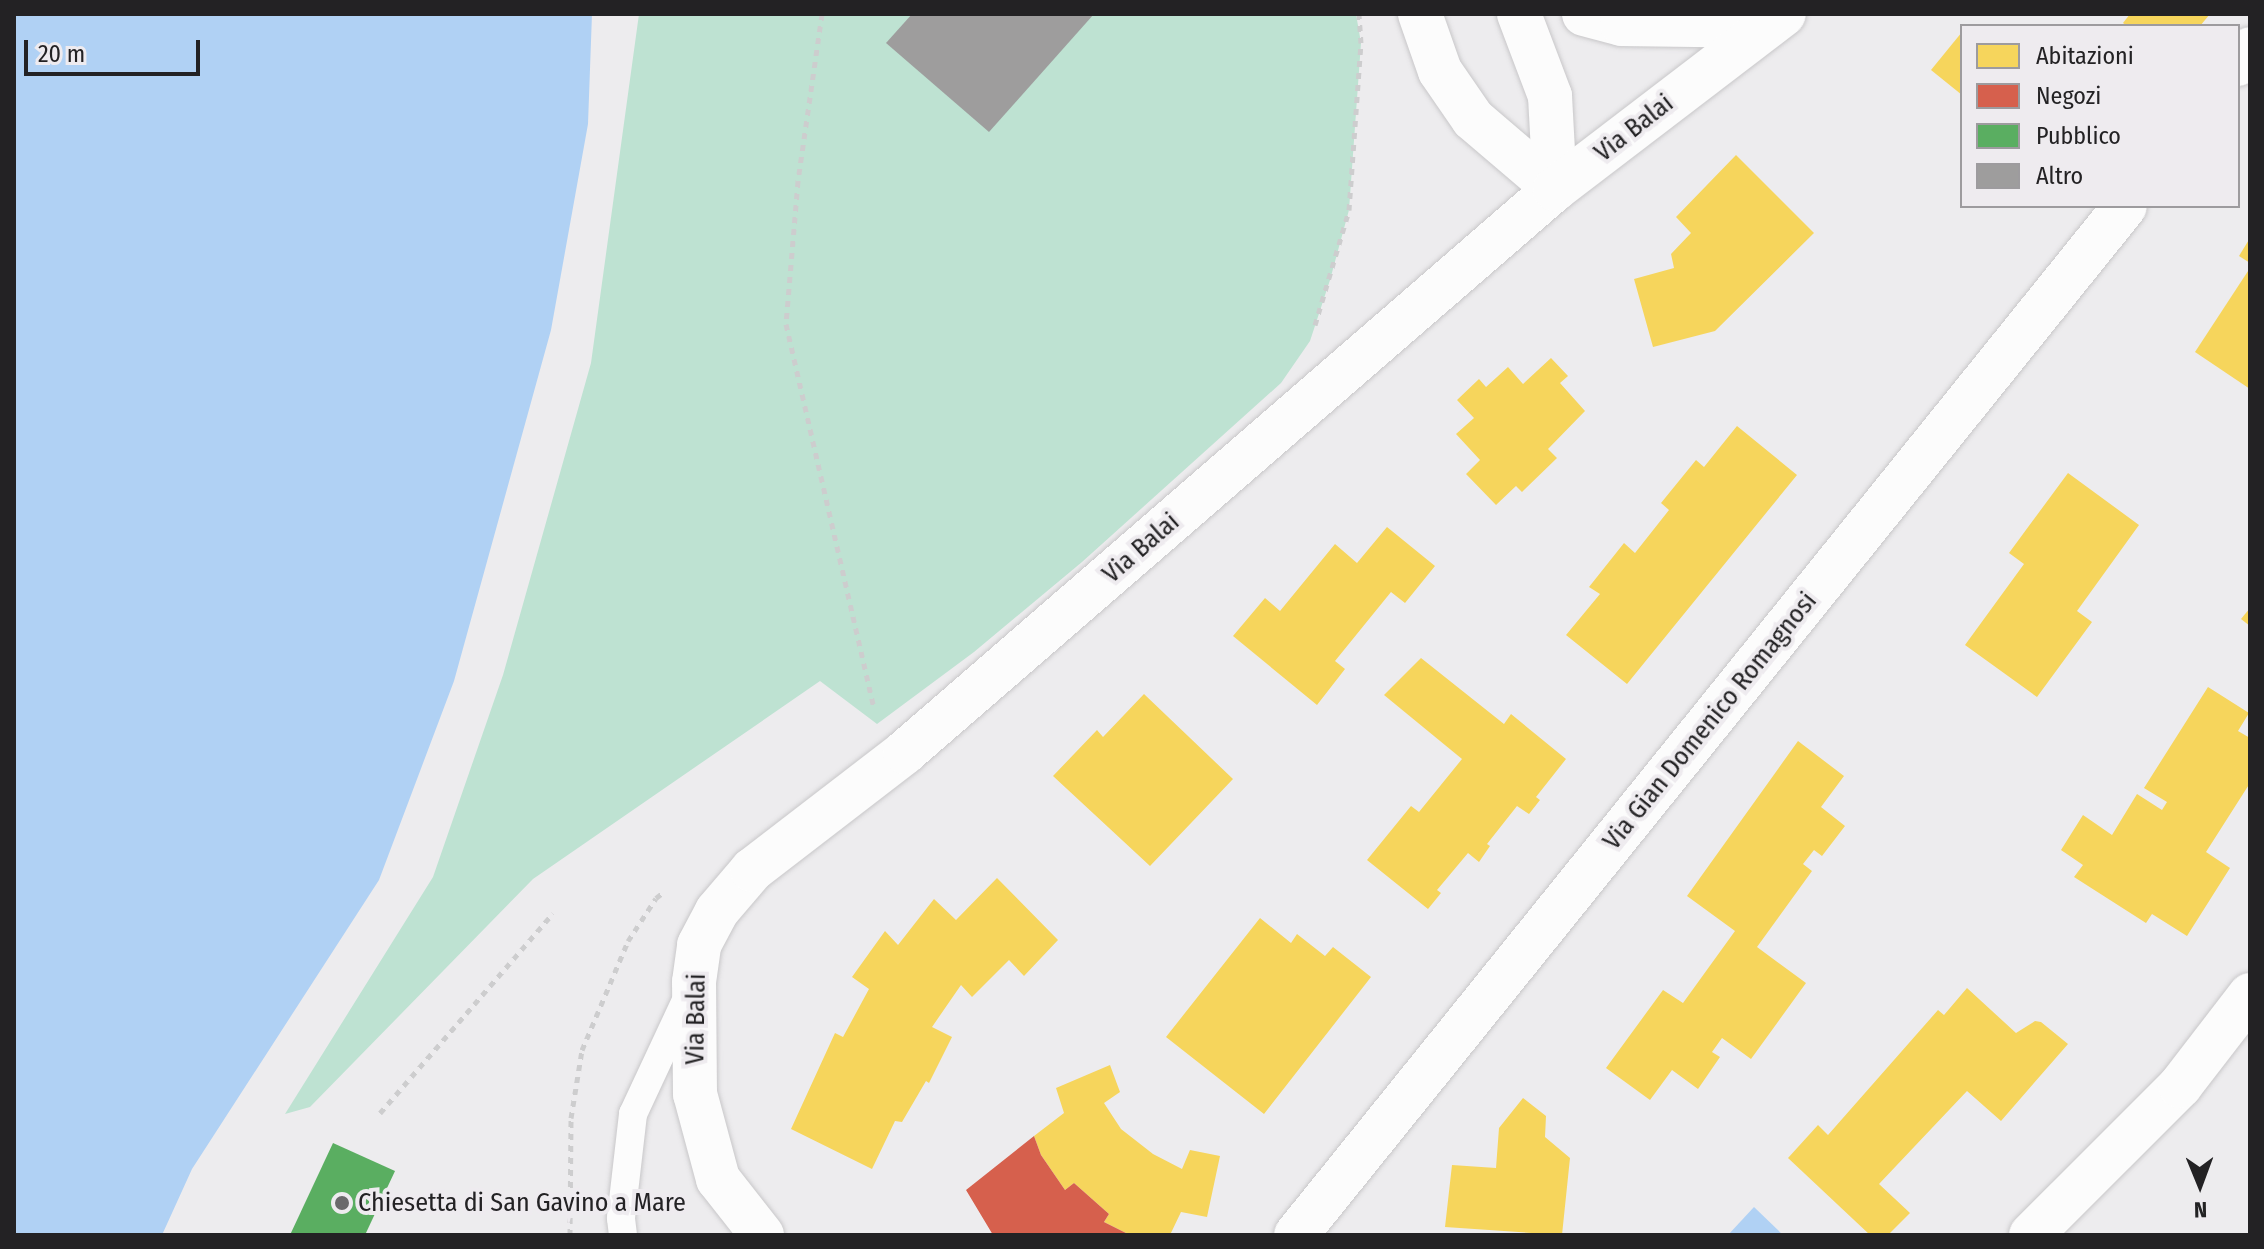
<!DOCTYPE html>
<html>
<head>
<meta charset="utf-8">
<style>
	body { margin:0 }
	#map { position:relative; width:2264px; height:1249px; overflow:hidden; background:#edecee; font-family:"Fira Sans Condensed",sans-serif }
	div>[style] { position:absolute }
	.green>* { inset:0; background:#bee2d2 }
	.water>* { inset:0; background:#b0d1f4 }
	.homes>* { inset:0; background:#f6d55c }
	.shops>* { inset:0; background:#d6604d }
	.public>* { inset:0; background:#5aae61 }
	.building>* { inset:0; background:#9e9d9d }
	.path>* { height:5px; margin-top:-2.5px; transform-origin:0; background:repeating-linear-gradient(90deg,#cdcdce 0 6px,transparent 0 12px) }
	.roads { filter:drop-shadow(0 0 2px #c8c7c9) drop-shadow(0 0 2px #c8c7c9) }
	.service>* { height:28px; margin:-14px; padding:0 14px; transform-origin:14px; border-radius:14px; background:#fcfcfc }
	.minor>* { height:44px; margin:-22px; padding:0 22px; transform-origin:22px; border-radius:22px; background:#fcfcfc }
	.tertiary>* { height:44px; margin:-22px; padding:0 22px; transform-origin:22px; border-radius:22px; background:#fcfcfc }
	.dots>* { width:22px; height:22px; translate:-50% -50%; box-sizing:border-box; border:4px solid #eeebef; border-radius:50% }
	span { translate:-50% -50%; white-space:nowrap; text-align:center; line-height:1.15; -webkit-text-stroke:8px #eeebef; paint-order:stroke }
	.street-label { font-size:26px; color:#232224 }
	.poi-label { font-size:26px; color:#232224 }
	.left { translate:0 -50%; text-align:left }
	.frame { position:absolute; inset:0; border:16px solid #232224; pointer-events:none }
	.legend { position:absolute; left:1960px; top:24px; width:280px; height:184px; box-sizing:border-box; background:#eeebef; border:2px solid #9d9b9e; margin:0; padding:10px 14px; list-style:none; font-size:24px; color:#232224 }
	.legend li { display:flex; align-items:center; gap:16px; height:40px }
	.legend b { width:40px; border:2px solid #9d9b9e }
	.north { position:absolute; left:2160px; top:1145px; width:80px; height:80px; -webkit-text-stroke:6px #eeebef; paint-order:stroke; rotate:179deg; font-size:22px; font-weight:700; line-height:32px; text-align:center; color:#232224 }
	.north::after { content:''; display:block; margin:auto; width:28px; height:36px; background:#232224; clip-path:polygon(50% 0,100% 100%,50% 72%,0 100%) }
	.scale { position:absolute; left:24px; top:40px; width:176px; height:36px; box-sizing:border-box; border:4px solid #232224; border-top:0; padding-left:10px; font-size:24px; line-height:28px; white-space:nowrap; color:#232224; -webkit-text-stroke:6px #eeebef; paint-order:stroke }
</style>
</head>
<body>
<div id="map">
	<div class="green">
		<div style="clip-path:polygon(639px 14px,1356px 14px,1361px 43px,1349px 210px,1330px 280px,1310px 341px,1281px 383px,1082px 562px,974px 652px,877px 724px,820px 681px,533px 879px,310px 1107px,285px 1114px,433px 877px,503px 675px,591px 363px)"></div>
	</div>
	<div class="water">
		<div style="clip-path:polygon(14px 14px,592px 14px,588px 124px,551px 330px,454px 681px,379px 880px,192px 1169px,162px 1235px,14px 1235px)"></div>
		<div style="clip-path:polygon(1754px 1207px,1783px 1235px,1728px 1235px)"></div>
	</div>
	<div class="homes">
		<div style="clip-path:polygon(2130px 14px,2210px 14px,2200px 26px,2127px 26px,2123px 23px)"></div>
		<div style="clip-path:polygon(1962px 32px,1962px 95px,1931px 70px)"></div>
		<div style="clip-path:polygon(1736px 155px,1814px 233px,1715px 331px,1653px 347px,1634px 279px,1674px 268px,1671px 254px,1691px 233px,1676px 217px)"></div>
		<div style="clip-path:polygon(2250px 238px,2250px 263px,2239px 256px)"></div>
		<div style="clip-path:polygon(2250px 268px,2250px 389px,2195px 352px)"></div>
		<div style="clip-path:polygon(1551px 358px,1568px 376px,1560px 383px,1585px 411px,1548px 449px,1557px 458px,1522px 492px,1516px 486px,1496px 505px,1466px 474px,1480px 460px,1456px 434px,1474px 418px,1457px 400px,1479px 379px,1486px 387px,1508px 367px,1523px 384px)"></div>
		<div style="clip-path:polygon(1737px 426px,1797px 475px,1627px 684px,1566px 635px,1600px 594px,1589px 587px,1624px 543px,1635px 553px,1669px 510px,1661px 503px,1696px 460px,1704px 467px)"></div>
		<div style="clip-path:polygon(2068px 473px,2139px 525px,2077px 611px,2092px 622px,2037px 697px,1965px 645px,2024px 564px,2009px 553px)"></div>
		<div style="clip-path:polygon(1387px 527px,1435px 566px,1405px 603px,1391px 592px,1335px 661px,1345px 669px,1317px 705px,1233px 636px,1265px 598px,1280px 611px,1335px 544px,1357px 563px)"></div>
		<div style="clip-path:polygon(2250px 608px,2250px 626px,2241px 619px)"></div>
		<div style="clip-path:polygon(1421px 658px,1504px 724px,1511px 714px,1566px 759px,1536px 797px,1540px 800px,1529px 814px,1517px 806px,1487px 844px,1490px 846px,1479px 862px,1468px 853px,1437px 890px,1441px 893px,1428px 909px,1367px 860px,1411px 806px,1419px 812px,1462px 759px,1384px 695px)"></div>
		<div style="clip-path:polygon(2208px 687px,2249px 713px,2238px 731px,2250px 738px,2250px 783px,2206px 852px,2230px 868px,2187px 936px,2152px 914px,2146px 923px,2074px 877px,2083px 865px,2061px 850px,2083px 815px,2112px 835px,2137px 794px,2162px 810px,2167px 802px,2144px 788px)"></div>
		<div style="clip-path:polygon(1144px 694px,1233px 779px,1150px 866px,1053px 776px,1097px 730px,1103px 737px)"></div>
		<div style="clip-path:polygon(1798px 741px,1844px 776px,1821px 807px,1845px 826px,1822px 856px,1814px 850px,1803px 864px,1812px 871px,1757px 947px,1806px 983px,1751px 1059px,1722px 1038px,1712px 1052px,1720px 1057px,1698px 1089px,1672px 1070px,1650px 1100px,1606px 1068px,1663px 990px,1683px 1003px,1735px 931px,1687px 896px)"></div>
		<div style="clip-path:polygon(997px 878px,1058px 940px,1024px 976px,1009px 960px,972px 997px,961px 985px,932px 1027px,952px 1037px,929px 1083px,926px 1081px,902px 1122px,895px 1121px,872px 1169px,791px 1129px,835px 1033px,843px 1037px,869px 989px,852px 977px,885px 931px,898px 945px,934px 899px,956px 920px)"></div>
		<div style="clip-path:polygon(1260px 918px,1291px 943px,1297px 934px,1325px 956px,1333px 947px,1371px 977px,1264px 1114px,1166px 1037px)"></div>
		<div style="clip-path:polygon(1967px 988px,2016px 1033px,2035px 1021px,2041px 1022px,2068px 1044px,2001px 1121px,1967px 1091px,1879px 1184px,1910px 1213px,1888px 1235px,1870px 1235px,1788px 1158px,1818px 1125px,1828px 1135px,1938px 1010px,1944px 1015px)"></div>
		<div style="clip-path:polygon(1110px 1065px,1120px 1092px,1104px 1103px,1121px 1129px,1153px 1154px,1182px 1169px,1190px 1150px,1220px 1156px,1207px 1217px,1181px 1212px,1170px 1235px,1130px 1235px,1104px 1222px,1109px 1214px,1074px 1183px,1065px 1190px,1041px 1155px,1034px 1136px,1064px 1113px,1056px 1088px)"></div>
		<div style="clip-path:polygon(1523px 1098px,1546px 1116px,1545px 1137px,1570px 1158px,1562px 1235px,1445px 1227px,1452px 1165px,1496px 1168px,1499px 1128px)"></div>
	</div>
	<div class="shops">
		<div style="clip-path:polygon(1034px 1136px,1041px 1155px,1065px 1190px,1074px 1183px,1109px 1214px,1104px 1222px,1130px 1235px,993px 1235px,966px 1190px)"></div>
	</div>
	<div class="public">
		<div style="clip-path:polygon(333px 1143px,395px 1171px,365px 1235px,290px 1235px)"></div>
	</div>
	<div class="building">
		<div style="clip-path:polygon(912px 14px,1094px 14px,989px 132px,886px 43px)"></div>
	</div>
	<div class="path">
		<div style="left:822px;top:14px;width:169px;rotate:98.2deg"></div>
		<div style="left:798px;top:181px;width:144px;rotate:94.8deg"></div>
		<div style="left:786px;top:324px;width:395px;rotate:77.1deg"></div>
		<div style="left:1315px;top:325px;width:120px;rotate:-73.5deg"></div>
		<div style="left:1349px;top:210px;width:167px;rotate:-85.9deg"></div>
		<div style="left:1361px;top:43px;width:29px;rotate:-94deg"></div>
		<div style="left:380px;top:1113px;width:264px;rotate:-49.1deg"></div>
		<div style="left:570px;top:1235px;width:117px;rotate:-89.5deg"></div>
		<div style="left:571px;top:1118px;width:69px;rotate:-80.8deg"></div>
		<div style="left:582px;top:1050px;width:118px;rotate:-67.1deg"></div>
		<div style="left:628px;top:941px;width:51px;rotate:-56.9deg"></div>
		<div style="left:656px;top:898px;width:11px;rotate:-38deg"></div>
	</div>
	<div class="roads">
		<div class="service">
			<div style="left:623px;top:1235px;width:17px;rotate:-97deg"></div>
			<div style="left:621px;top:1218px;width:105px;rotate:-83.4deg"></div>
			<div style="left:633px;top:1114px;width:132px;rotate:-65deg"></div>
		</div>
		<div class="minor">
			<div style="left:2238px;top:64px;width:19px;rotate:-51deg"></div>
			<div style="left:1296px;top:1235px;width:1321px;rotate:-51.14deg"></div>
		</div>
		<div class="tertiary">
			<div style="left:1420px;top:14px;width:60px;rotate:70.7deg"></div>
			<div style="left:1440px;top:71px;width:58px;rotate:55.5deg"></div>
			<div style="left:1473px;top:119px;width:108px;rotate:40.5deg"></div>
			<div style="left:1519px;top:14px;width:88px;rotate:69.3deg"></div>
			<div style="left:1550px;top:96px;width:93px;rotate:86.9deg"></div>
			<div style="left:1584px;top:14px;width:39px;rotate:15deg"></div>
			<div style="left:1622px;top:24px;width:145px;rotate:0.8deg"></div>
			<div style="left:762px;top:1235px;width:71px;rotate:-128.2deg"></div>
			<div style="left:718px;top:1179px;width:88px;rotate:-105.1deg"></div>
			<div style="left:695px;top:1094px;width:112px;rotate:-90.5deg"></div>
			<div style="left:694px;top:982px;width:37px;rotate:-82deg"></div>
			<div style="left:699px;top:945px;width:38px;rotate:-62deg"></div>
			<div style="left:717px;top:911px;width:54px;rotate:-49.5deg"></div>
			<div style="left:752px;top:870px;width:193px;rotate:-37.6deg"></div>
			<div style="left:905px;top:752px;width:860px;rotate:-40.9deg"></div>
			<div style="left:1555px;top:189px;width:288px;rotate:-37.4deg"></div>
			<div style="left:2031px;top:1235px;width:211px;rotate:-45deg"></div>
			<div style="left:2180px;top:1086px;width:115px;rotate:-52.4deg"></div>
		</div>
	</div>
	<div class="dots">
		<div style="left:342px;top:1203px;background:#6a696b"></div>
	</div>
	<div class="street-label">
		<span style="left:1634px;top:128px;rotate:-38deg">Via Balai</span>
		<span style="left:1141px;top:548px;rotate:-41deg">Via Balai</span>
		<span style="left:1710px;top:721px;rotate:-51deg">Via Gian Domenico Romagnosi</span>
		<span style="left:696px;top:1019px;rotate:-89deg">Via Balai</span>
	</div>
	<div class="poi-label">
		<span class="left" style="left:358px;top:1203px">Chiesetta di San Gavino a Mare</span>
	</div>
	<div class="frame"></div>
	<ul class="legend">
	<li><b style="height:22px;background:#f6d55c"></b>Abitazioni</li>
	<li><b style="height:22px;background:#d6604d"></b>Negozi</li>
	<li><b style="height:22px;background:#5aae61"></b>Pubblico</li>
	<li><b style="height:22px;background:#9e9d9d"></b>Altro</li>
	</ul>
	<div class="north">N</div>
	<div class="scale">20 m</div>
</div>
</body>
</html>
